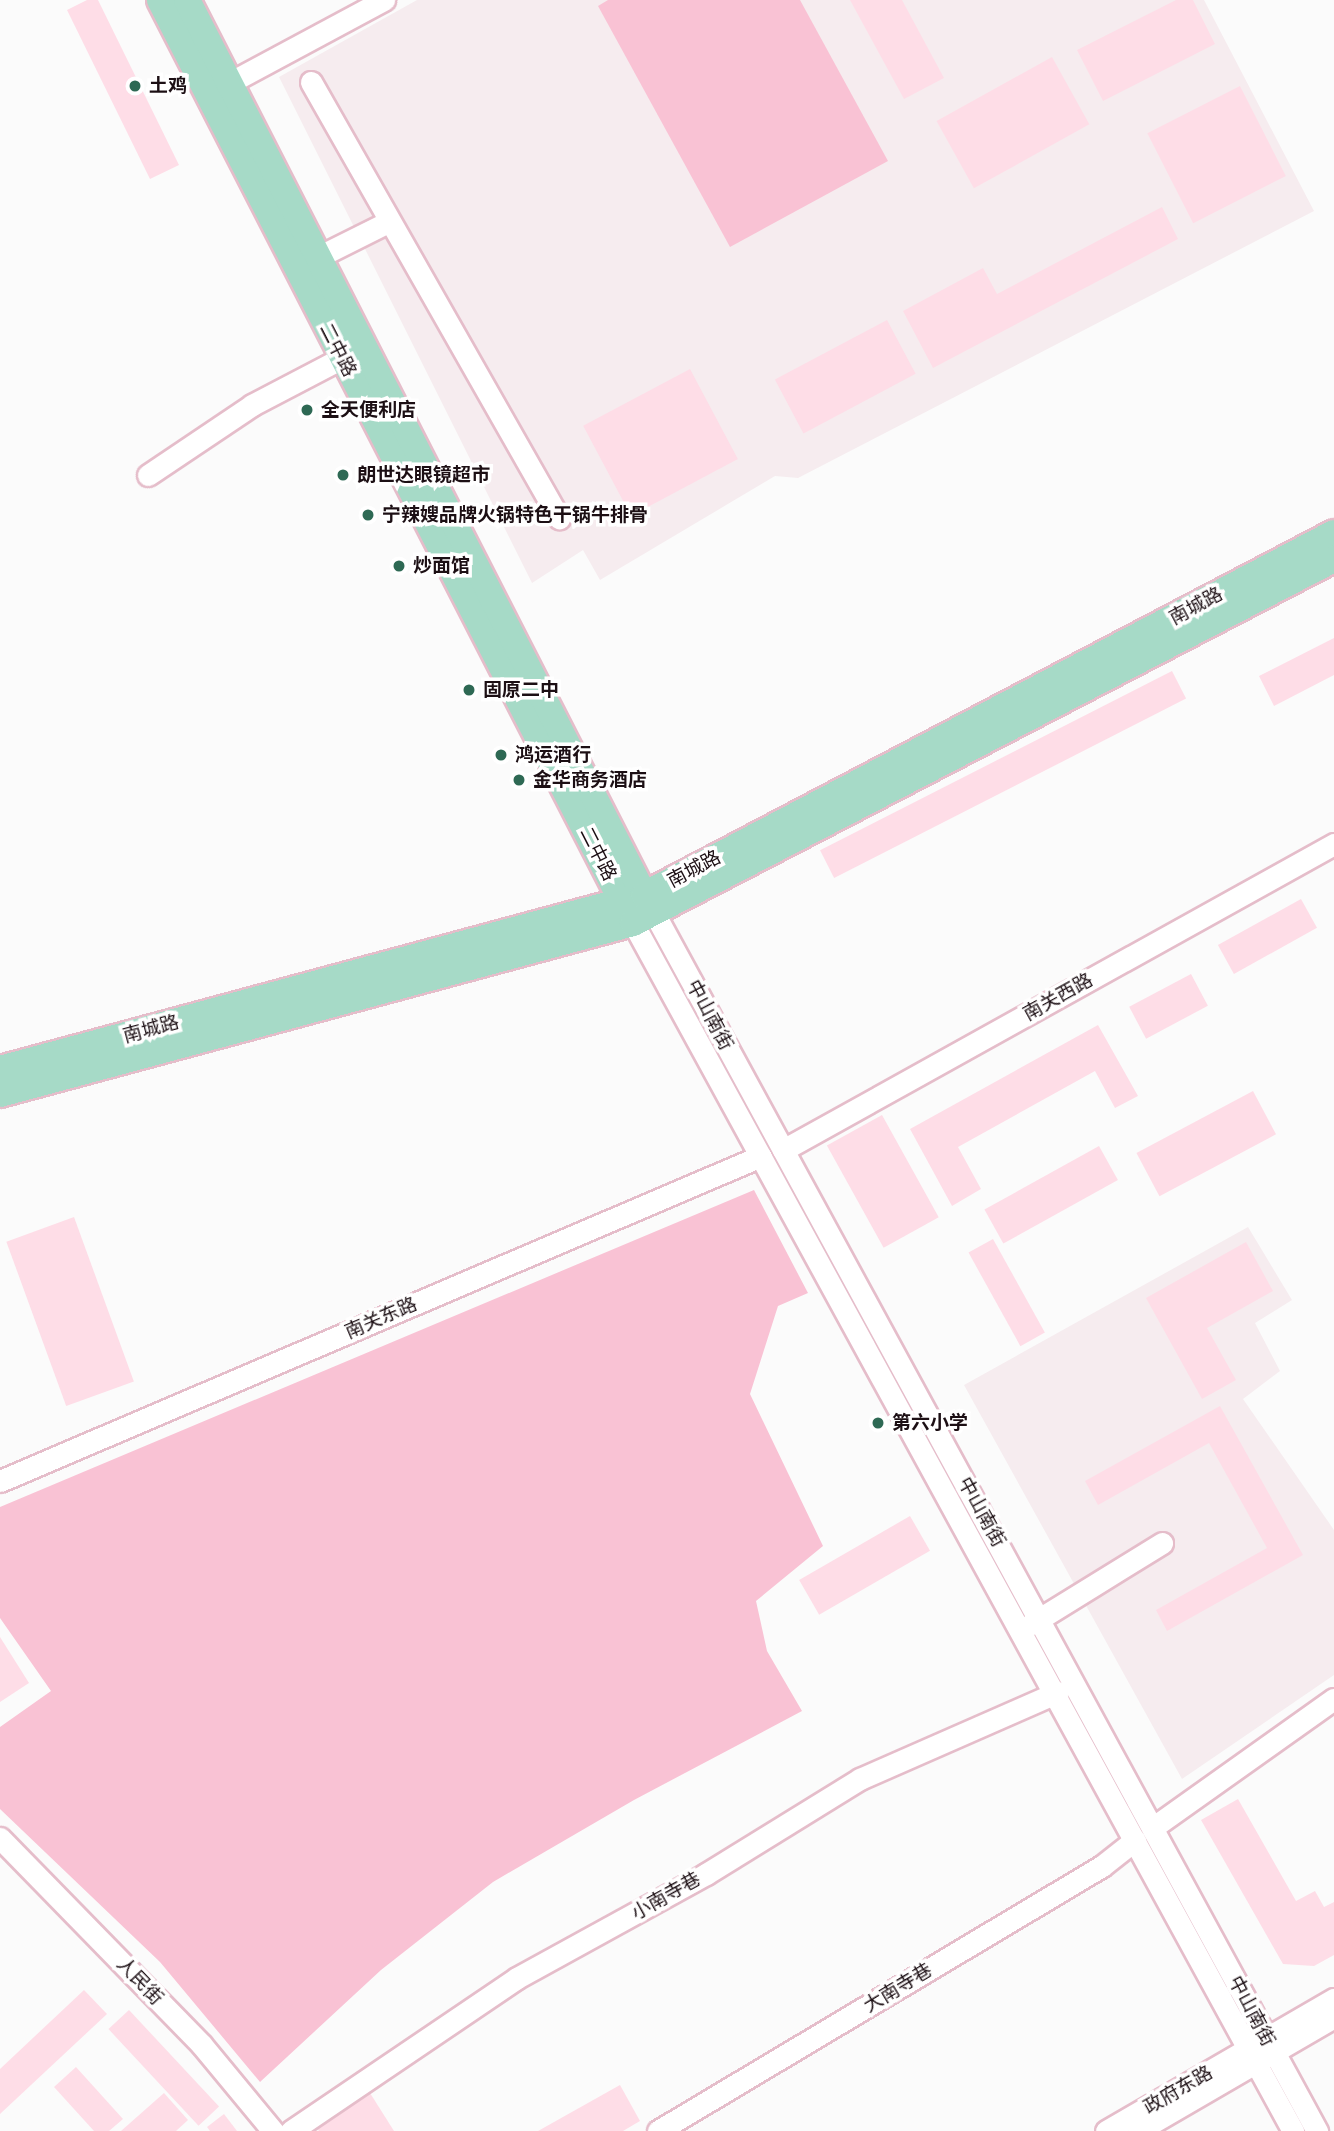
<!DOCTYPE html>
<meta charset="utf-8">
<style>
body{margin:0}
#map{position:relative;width:1334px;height:2131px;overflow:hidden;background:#fbfbfb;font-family:Raleway,"Noto Sans SC",sans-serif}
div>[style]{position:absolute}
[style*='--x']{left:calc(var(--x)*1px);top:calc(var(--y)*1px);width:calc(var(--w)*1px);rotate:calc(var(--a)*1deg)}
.built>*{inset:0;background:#f6ecef}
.green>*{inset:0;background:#f9c2d4}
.building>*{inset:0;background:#fedde7;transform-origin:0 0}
.roads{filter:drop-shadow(2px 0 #e5bdca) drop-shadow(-2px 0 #e5bdca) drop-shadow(0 2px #e5bdca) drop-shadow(0 -2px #e5bdca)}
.minor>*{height:21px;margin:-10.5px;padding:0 10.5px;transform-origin:10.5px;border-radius:10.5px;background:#fff}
.major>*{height:26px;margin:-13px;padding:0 13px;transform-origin:13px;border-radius:13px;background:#a6dac7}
.dots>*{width:19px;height:19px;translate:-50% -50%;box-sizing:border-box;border:4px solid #fff;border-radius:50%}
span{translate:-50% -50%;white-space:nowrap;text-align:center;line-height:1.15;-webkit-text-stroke:7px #fff;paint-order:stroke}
.poi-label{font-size:19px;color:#1c0f14;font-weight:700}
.left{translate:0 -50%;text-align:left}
.street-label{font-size:19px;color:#1c0f14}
</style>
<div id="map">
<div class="built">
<i style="clip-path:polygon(417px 0,1204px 0,1314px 211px,798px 478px,775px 476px,600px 580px,583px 550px,532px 583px,279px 77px)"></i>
<i style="clip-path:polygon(1248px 1227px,1292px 1300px,1255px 1323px,1280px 1371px,1243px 1399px,1334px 1530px,1334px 1675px,1182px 1779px,964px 1385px)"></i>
</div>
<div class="green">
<i style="clip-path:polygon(608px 0,800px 0,888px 161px,730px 247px,598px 6px)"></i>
<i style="clip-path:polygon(754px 1190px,808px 1293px,778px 1306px,750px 1394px,823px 1546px,756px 1601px,767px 1651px,802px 1711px,634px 1800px,493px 1882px,381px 1970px,260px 2082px,160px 1962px,0 1809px,0 1727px,51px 1691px,0 1618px,0 1507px)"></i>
</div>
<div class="building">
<i style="clip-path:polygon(87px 0,98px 0,179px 165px,150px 179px,67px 10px)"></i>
<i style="clip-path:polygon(850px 0,902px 0,944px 78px,904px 99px)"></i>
<i style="clip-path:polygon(1176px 0,1193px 0,1215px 44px,1103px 101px,1077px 50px)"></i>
<i style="left:1052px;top:57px;width:77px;height:132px;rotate:61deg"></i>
<i style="left:1240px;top:86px;width:101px;height:104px;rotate:63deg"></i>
<i style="clip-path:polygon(1162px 207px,1178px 239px,933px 368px,903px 311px,983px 268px,997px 294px)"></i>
<i style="left:887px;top:320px;width:61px;height:127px;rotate:62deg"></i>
<i style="left:690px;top:369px;width:102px;height:121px;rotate:62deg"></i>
<i style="clip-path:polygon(1334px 638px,1334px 675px,1274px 706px,1259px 676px)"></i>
<i style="left:1172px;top:671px;width:31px;height:395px;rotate:63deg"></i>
<i style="left:1301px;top:899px;width:33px;height:95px;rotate:61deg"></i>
<i style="left:1191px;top:974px;width:36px;height:70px;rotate:62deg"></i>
<i style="clip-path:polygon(1098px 1025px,1138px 1096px,1115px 1108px,1095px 1071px,958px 1147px,981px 1189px,952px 1206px,910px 1129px)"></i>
<i style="left:1253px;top:1091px;width:49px;height:132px;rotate:62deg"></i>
<i style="left:882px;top:1115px;width:117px;height:63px;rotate:61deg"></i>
<i style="left:1099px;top:1146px;width:39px;height:131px;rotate:61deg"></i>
<i style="left:74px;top:1217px;width:175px;height:72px;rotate:70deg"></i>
<i style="left:993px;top:1239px;width:107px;height:28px;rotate:61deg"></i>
<i style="clip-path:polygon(1246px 1242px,1273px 1291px,1207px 1328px,1236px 1380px,1202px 1399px,1146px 1298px)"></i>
<i style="clip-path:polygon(1220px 1406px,1303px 1555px,1167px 1631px,1156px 1610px,1267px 1548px,1209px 1443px,1098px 1505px,1085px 1481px)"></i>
<i style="left:910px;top:1516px;width:40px;height:128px;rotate:60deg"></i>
<i style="clip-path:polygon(0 1637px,29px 1683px,0 1702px)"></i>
<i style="clip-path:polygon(1238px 1799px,1296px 1901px,1315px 1891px,1324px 1907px,1334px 1902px,1334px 1955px,1314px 1966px,1283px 1964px,1201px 1820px)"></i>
<i style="clip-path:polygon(84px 1990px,107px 2014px,0 2114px,0 2069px)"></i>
<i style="left:129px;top:2010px;width:132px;height:28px;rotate:47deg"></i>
<i style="clip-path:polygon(76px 2067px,123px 2119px,109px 2131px,94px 2131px,54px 2087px)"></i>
<i style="clip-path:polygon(620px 2085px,640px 2121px,623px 2131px,538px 2131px)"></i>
<i style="clip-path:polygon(164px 2093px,188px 2120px,176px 2131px,121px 2131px)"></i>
<i style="clip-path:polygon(370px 2093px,394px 2131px,319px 2131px,316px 2127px)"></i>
<i style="clip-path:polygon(224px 2114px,237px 2131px,210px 2131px,207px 2127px)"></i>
</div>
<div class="roads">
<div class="minor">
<i style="--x:311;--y:82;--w:502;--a:60.37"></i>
<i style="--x:229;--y:83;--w:176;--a:-28.2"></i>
<i style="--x:304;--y:264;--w:92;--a:-26.6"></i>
<i style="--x:148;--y:475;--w:125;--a:-33.9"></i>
<i style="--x:252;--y:405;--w:102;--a:-27.6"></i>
<i style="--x:647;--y:900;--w:1402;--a:61.44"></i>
<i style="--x:633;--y:923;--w:1377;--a:61.35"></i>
<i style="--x:783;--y:1150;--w:630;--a:-29.05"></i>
<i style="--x:0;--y:1481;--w:827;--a:-23.13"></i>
<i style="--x:1031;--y:1624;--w:154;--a:-31.7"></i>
<i style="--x:1155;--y:1826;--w:219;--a:-35.4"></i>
<i style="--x:0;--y:1838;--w:288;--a:45.7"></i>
<i style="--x:201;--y:2044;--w:113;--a:50.4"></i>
<i style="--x:291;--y:2131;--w:273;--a:-34.1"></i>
<i style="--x:517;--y:1978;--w:216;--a:-28.8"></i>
<i style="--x:706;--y:1874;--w:181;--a:-31.7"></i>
<i style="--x:860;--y:1779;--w:216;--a:-23.7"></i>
<i style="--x:658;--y:2131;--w:517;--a:-30.83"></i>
<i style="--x:1102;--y:1866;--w:42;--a:-38.2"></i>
<i style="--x:1106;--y:2131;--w:263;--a:-30.1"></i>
<i style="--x:1138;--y:2131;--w:227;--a:-30.2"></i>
</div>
<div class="major">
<i style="--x:160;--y:0;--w:1030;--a:62.86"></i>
<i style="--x:187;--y:0;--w:1005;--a:62.95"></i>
<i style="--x:0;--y:1069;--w:667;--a:-15.12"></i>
<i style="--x:644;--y:895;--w:779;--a:-27.68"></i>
<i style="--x:0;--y:1094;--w:656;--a:-15.12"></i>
<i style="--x:633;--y:923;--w:790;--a:-27.44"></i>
</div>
</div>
<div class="dots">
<i style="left:135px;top:86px;background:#2e6954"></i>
<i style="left:307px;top:410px;background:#2e6954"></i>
<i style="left:343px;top:475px;background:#2e6954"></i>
<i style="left:368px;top:515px;background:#2e6954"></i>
<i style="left:399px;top:566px;background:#2e6954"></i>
<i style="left:469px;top:690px;background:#2e6954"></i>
<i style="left:501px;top:755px;background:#2e6954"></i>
<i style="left:519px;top:780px;background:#2e6954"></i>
<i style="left:878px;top:1423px;background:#2e6954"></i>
</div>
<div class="poi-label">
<span class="left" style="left:149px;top:86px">土鸡</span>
<span class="left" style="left:321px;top:410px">全天便利店</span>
<span class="left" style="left:357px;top:475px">朗世达眼镜超市</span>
<span class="left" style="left:382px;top:515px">宁辣嫂品牌火锅特色干锅牛排骨</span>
<span class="left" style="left:413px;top:566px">炒面馆</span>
<span class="left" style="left:483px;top:690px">固原二中</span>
<span class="left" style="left:515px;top:755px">鸿运酒行</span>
<span class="left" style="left:533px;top:780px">金华商务酒店</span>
<span class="left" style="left:892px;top:1423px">第六小学</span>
</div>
<div class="street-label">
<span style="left:338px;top:350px;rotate:63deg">二中路</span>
<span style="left:1196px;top:606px;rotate:-28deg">南城路</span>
<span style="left:598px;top:854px;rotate:63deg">二中路</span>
<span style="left:694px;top:869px;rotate:-28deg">南城路</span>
<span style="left:1058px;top:997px;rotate:-29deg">南关西路</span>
<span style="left:710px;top:1015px;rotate:62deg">中山南街</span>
<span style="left:151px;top:1029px;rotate:-15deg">南城路</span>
<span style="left:381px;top:1318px;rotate:-23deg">南关东路</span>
<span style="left:982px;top:1512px;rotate:61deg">中山南街</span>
<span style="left:666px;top:1896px;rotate:-29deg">小南寺巷</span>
<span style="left:140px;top:1981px;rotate:46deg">人民街</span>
<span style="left:898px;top:1988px;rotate:-31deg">大南寺巷</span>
<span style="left:1252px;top:2011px;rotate:62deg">中山南街</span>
<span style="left:1178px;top:2090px;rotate:-30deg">政府东路</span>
</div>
</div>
